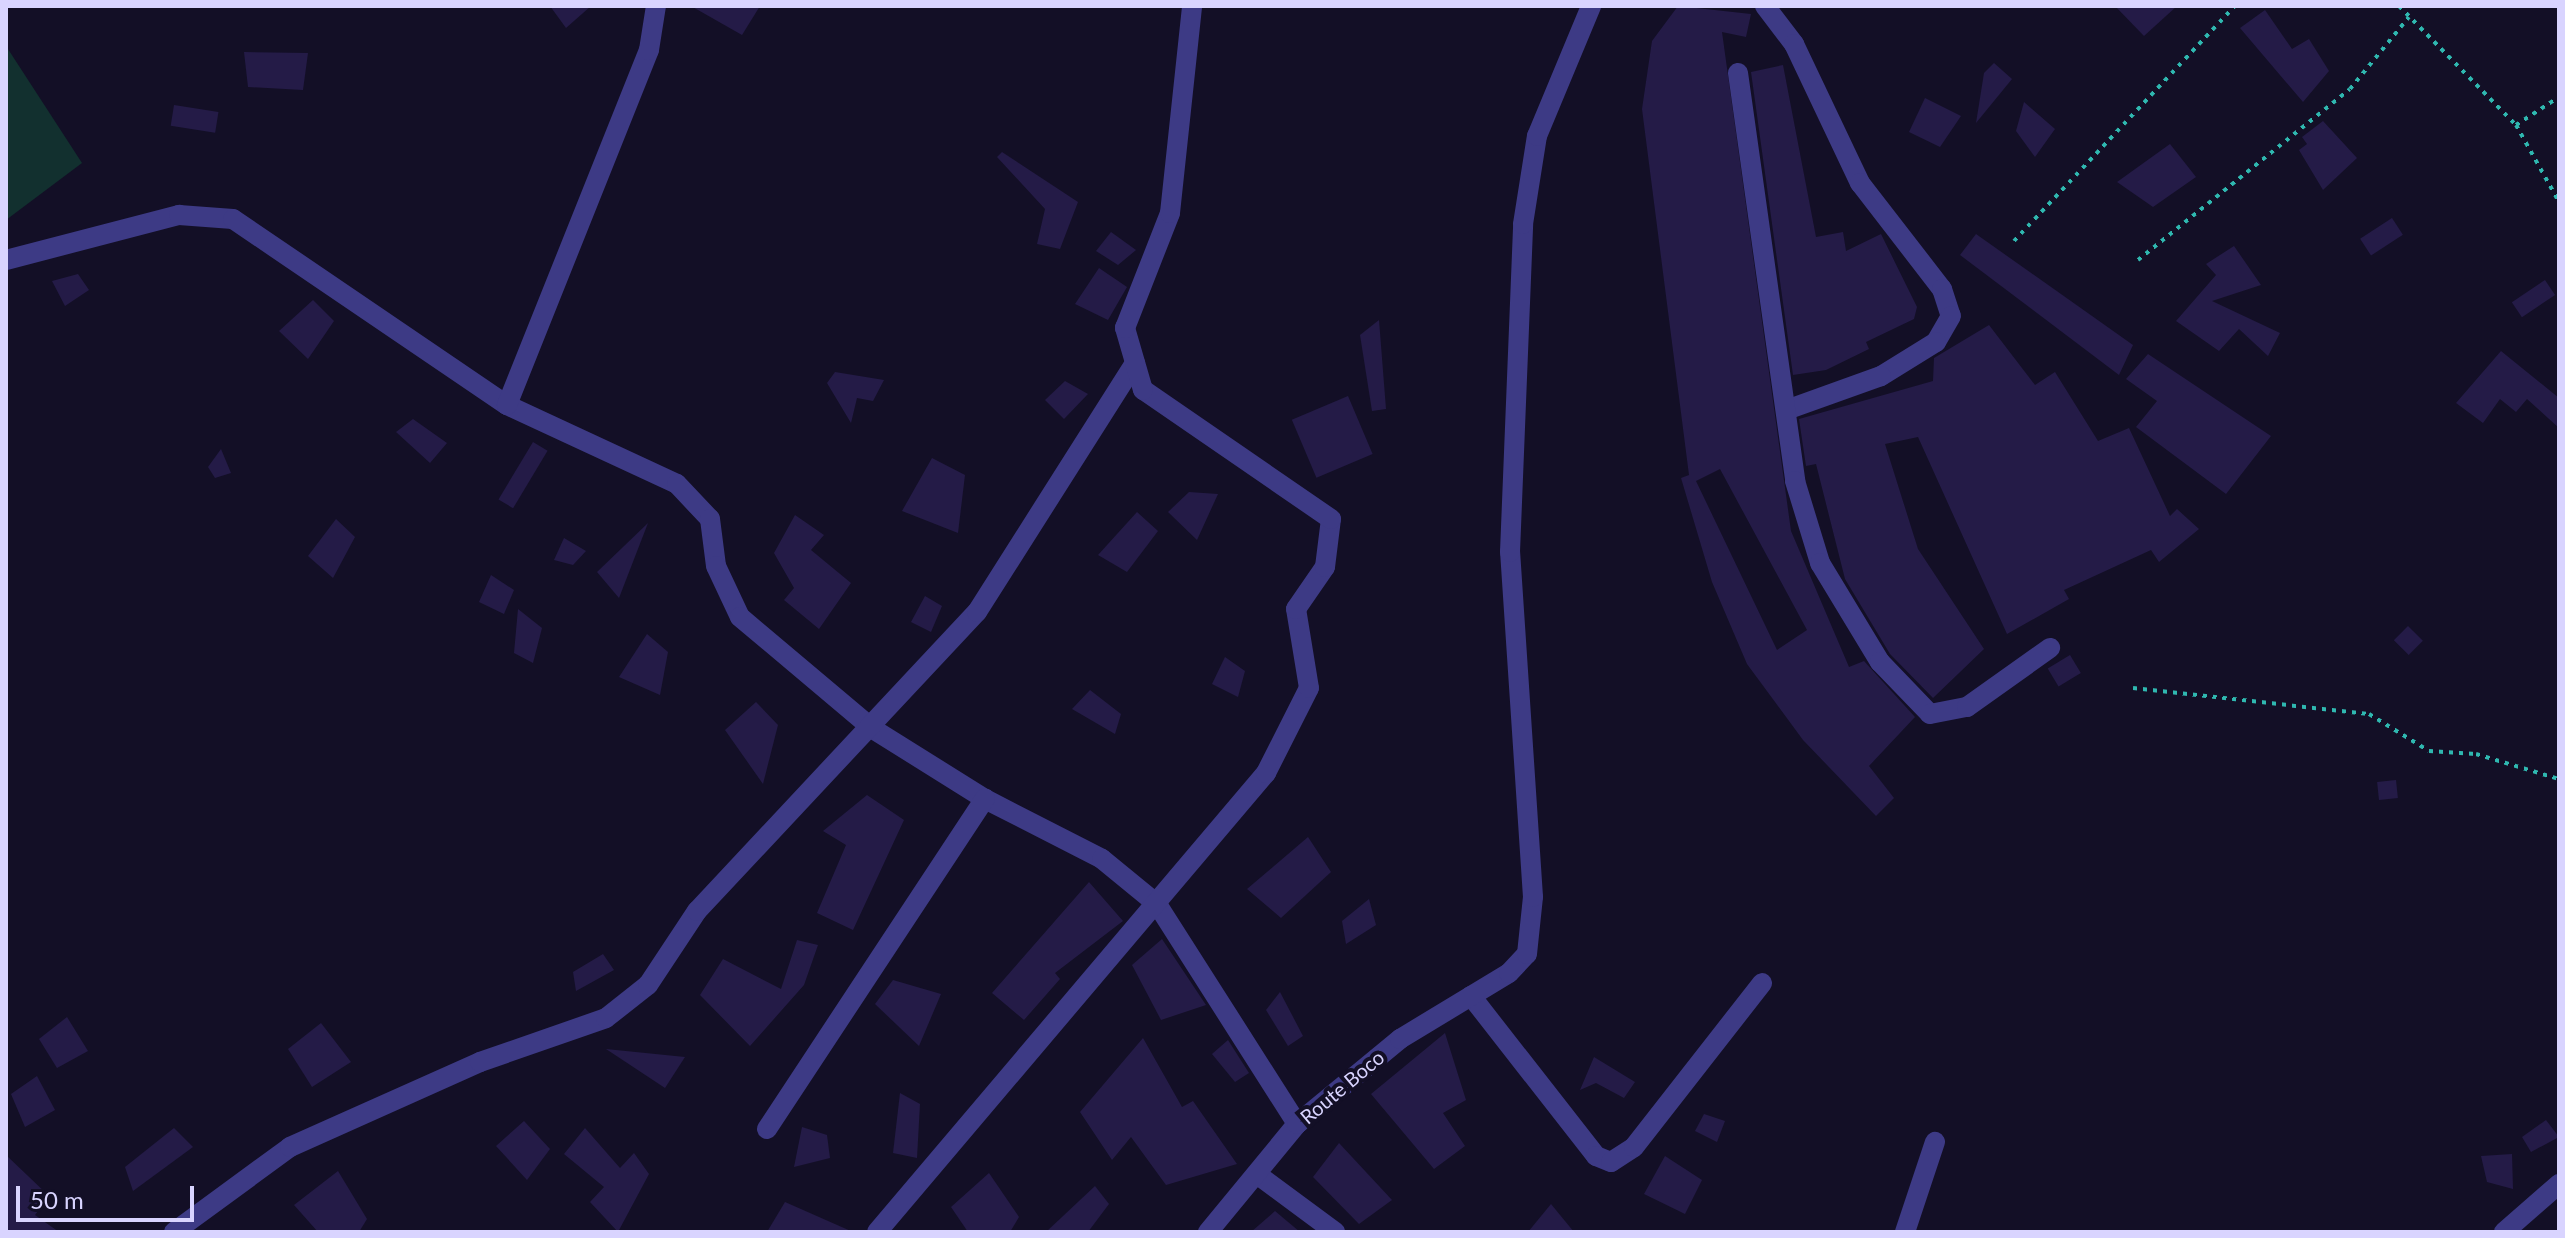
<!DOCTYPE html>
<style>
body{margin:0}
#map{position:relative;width:2565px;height:1238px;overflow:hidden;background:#130f26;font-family:Lato,sans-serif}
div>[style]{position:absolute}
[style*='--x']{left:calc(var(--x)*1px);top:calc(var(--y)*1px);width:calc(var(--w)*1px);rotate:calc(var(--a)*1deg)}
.green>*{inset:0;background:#12302f}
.building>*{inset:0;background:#241b47;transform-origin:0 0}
.path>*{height:4px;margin-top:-2px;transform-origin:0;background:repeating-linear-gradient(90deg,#2fb8b0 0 4px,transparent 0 10px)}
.street>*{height:20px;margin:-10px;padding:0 10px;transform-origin:10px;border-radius:10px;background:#3d3a85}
span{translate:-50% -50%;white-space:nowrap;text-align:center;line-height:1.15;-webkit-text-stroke:8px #130f26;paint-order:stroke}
.street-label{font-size:20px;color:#d9d4ff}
.frame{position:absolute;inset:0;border:8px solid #d9d4ff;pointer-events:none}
.scale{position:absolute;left:16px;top:1186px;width:178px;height:36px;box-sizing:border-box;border:4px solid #d9d4ff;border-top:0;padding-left:10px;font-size:24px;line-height:28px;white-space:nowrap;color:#d9d4ff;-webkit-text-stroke:6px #130f26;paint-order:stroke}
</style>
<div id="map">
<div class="green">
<i style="clip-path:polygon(6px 46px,82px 163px,6px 220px)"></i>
</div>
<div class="building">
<i style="clip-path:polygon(550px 6px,591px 6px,566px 28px)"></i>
<i style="clip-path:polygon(691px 6px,760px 6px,742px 35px)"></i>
<i style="clip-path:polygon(evenodd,1678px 6px,1751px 14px,1746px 37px,1722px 32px,1791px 531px,1849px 667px,1864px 661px,1915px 717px,1869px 766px,1894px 798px,1876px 816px,1803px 740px,1747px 664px,1712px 582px,1681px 478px,1689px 475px,1642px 109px,1652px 41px,1678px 6px,1720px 469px,1807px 630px,1777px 650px,1696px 481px,1720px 469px)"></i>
<i style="clip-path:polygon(2115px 6px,2177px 6px,2144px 36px)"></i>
<i style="clip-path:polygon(2265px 10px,2292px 49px,2309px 39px,2329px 71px,2303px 102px,2240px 28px)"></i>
<i style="clip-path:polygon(244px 52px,308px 53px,303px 90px,248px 87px)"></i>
<i style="clip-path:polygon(1994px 63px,2012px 79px,1976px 123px,1984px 73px)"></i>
<i style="clip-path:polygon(1783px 65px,1816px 237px,1843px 232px,1846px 251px,1881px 234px,1917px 307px,1914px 319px,1866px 342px,1869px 349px,1826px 370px,1793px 375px,1751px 72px)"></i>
<i style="clip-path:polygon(1925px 98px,1961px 116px,1940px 147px,1909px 132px)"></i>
<i style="clip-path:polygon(2024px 102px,2055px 129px,2035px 157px,2016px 131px)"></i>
<i style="left:174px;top:105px;width:45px;height:21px;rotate:9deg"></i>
<i style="clip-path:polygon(2323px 121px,2357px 158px,2323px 190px,2299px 150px,2307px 144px,2302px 137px)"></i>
<i style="clip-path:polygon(2170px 144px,2196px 177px,2153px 207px,2117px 182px)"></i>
<i style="clip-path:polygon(1002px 152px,1078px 202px,1060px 249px,1037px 244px,1045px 209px,997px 157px)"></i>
<i style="left:2392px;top:218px;width:20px;height:38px;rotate:57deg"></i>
<i style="clip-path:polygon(1111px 232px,1136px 250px,1118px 265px,1096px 251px)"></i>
<i style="clip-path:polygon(1976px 234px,2133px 345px,2119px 375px,1960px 255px)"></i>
<i style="clip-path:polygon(2234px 246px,2261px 285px,2212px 301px,2280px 333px,2268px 356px,2239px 329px,2219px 351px,2176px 321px,2216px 275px,2206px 264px)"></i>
<i style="clip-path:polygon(1099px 268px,1127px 287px,1108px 320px,1075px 304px)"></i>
<i style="clip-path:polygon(78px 274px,89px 290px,65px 306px,52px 281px)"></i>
<i style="left:2545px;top:280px;width:18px;height:40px;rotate:56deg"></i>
<i style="clip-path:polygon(313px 300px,334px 321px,308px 359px,279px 331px)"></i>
<i style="clip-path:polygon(1379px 320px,1386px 409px,1372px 411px,1360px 335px)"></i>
<i style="clip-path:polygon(1989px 325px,2035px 385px,2055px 372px,2098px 441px,2129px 428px,2170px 516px,2177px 509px,2199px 529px,2159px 562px,2151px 550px,2064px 590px,2069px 599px,2007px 634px,1918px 437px,1885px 444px,1918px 549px,1984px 649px,1933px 698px,1890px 654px,1845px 579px,1816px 464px,1806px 466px,1799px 419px,1933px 381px,1934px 358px)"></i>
<i style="clip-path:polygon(2501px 351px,2559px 398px,2559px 428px,2527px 399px,2516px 412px,2500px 399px,2483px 423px,2456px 403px)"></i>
<i style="clip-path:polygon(2148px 354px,2271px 436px,2226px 494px,2136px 427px,2157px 401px,2126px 379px)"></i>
<i style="clip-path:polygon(835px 372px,884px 380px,873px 401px,857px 398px,851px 423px,827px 383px)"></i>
<i style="clip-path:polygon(1065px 381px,1088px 394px,1064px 419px,1045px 400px)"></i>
<i style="left:1348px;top:396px;width:63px;height:61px;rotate:67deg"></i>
<i style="clip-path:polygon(413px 419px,447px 443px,430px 463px,396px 432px)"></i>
<i style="left:533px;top:442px;width:17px;height:67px;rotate:31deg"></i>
<i style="clip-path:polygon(221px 449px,231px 473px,215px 478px,208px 467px)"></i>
<i style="clip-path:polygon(932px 458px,965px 475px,958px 533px,902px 511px)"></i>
<i style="clip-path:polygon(1189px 492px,1218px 494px,1197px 540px,1168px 512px)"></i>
<i style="clip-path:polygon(1137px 512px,1158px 531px,1127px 572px,1098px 555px)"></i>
<i style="clip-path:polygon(795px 515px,824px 535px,811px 550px,851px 583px,819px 629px,784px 600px,794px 588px,774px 553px)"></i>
<i style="clip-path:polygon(336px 519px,355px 537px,333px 578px,308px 556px)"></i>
<i style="clip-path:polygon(648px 523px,619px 598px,597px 572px)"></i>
<i style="clip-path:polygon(564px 538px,586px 551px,573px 565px,554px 560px)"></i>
<i style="clip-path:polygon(491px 575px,514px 590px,504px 614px,479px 602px)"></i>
<i style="clip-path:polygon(925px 596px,942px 606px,931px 632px,911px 622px)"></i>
<i style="clip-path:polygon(518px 609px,542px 628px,533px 663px,514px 653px)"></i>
<i style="left:2408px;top:626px;width:21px;height:20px;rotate:45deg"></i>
<i style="clip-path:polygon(647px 634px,668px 652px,660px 695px,619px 677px)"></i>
<i style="left:2070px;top:655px;width:21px;height:26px;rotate:59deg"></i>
<i style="clip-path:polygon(1225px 657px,1245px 671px,1238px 697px,1212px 684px)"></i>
<i style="clip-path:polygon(1090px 690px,1121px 714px,1115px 734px,1072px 709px)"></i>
<i style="clip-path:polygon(756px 702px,778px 725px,763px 784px,725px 730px)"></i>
<i style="left:2396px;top:780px;width:18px;height:19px;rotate:84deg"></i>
<i style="clip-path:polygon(867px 795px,904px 820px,853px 930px,817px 913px,846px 845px,823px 831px)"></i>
<i style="clip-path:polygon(1308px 837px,1331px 872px,1281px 918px,1247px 889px)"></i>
<i style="clip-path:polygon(1089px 882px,1123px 921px,1055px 973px,1060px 979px,1024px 1020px,992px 993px)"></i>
<i style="clip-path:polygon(1369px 899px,1376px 925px,1346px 944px,1342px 921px)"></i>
<i style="clip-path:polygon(1162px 939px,1206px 1005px,1161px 1020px,1132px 965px)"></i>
<i style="clip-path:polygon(797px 940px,818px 945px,804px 985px,750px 1046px,700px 995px,723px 959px,781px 989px)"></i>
<i style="clip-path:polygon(603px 954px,614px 970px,576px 991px,573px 972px)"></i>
<i style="clip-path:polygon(893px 980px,941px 994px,919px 1046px,875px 1004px)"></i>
<i style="clip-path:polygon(1280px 992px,1303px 1036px,1288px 1046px,1266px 1010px)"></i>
<i style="clip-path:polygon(67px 1017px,88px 1051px,57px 1068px,39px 1039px)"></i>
<i style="clip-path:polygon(321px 1023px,351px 1062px,312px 1087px,288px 1049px)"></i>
<i style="clip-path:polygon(1445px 1033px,1466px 1100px,1443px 1113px,1465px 1146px,1434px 1169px,1371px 1094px)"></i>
<i style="clip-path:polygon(1143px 1038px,1182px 1107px,1193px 1101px,1237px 1164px,1166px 1185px,1131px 1137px,1112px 1160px,1080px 1112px)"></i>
<i style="clip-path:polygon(1228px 1040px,1249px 1073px,1235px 1082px,1212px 1054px)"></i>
<i style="clip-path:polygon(606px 1049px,685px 1057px,665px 1088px)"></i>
<i style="clip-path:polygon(1594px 1057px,1635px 1082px,1624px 1098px,1596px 1083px,1580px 1090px)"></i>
<i style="clip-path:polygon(37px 1076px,55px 1110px,25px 1127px,11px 1094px)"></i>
<i style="clip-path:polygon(900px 1093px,920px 1104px,917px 1158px,893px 1153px)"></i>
<i style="clip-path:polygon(1704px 1114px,1725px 1121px,1717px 1142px,1695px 1131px)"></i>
<i style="clip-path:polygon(2546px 1120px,2559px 1137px,2531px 1152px,2522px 1137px)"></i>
<i style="clip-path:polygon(524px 1121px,550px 1149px,527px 1180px,496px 1146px)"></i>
<i style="clip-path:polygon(802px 1127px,827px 1135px,830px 1158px,794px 1167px)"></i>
<i style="clip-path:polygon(174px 1128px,193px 1147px,133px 1191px,125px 1167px)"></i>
<i style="clip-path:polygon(585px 1128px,620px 1168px,634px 1153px,649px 1174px,618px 1232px,590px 1202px,604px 1187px,564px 1154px)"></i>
<i style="clip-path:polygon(1339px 1143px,1392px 1200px,1359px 1224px,1313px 1177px)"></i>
<i style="clip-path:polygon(2512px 1154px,2513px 1189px,2487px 1182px,2481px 1156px)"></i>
<i style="clip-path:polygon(6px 1155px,49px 1196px,35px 1215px,59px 1232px,6px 1232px)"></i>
<i style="clip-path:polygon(1665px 1156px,1702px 1180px,1685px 1214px,1644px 1194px)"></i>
<i style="clip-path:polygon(338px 1171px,367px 1219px,359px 1232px,318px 1232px,294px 1205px)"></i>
<i style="clip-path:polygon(989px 1173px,1019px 1217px,1010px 1232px,968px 1232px,951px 1207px)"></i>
<i style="clip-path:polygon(1095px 1186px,1109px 1204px,1088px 1232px,1046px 1232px)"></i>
<i style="clip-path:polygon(785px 1202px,853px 1232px,767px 1232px)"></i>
<i style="clip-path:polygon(1551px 1204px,1574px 1232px,1528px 1232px)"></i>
<i style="clip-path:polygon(1275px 1211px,1300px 1232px,1251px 1232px)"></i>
</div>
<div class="path">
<i style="--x:2399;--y:6;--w:167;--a:45.5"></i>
<i style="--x:2516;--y:125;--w:88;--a:60.8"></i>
<i style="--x:2516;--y:125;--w:51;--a:-33.1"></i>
<i style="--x:2014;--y:241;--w:323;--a:-46.8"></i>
<i style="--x:2138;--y:260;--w:272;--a:-38.9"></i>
<i style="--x:2350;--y:89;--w:93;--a:-50.7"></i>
<i style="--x:2133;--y:688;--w:237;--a:6.3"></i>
<i style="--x:2369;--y:714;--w:70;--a:31.7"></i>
<i style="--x:2429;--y:751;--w:47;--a:3.7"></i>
<i style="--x:2476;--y:754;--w:87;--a:16.8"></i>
</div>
<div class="street">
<i style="--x:1765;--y:6;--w:48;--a:52.7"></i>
<i style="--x:1794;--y:44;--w:154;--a:64.6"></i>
<i style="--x:1860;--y:183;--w:134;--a:52.3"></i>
<i style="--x:1942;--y:289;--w:28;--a:72"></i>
<i style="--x:1951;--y:316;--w:30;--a:120"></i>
<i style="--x:1936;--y:342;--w:65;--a:148.3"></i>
<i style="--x:1881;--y:376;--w:101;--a:160.3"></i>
<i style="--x:1738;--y:73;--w:412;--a:82"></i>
<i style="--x:1795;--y:481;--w:86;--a:73"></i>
<i style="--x:1820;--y:563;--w:116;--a:58.8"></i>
<i style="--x:1880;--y:662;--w:72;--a:46.1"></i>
<i style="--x:1930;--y:714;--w:38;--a:-11"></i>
<i style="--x:1967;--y:707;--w:102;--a:-35.4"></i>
<i style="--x:6;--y:260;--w:179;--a:-14.6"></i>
<i style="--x:179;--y:215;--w:54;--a:4.2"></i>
<i style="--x:233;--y:219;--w:331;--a:34.2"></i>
<i style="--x:507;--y:405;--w:187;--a:24.9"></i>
<i style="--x:677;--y:484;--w:48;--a:46.7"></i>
<i style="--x:710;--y:519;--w:47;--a:82.7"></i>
<i style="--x:716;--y:566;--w:56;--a:64.8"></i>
<i style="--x:740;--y:617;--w:174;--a:40.1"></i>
<i style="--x:873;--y:729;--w:132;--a:32"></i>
<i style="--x:985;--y:799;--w:131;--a:27.1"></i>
<i style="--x:1102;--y:859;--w:71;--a:39.3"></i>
<i style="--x:1157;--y:904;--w:261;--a:57.5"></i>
<i style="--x:507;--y:405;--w:382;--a:-68.2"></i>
<i style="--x:649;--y:50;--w:45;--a:-81"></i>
<i style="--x:1471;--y:996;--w:203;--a:52"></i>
<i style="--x:1596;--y:1156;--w:16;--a:22"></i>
<i style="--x:1611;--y:1162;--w:27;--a:-33"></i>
<i style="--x:1634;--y:1147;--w:208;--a:-52"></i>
<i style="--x:767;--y:1129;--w:396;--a:-56.6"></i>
<i style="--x:1258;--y:1175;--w:96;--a:36.5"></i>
<i style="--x:174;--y:1232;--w:144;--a:-36.2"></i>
<i style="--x:290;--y:1147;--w:208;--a:-24.1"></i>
<i style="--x:480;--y:1062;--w:133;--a:-19.2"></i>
<i style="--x:606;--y:1018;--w:53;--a:-38.2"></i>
<i style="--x:648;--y:985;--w:89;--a:-56.5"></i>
<i style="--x:697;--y:911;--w:410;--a:-46.9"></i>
<i style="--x:977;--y:612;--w:295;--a:-57.6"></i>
<i style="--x:877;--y:1232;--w:602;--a:-49.72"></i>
<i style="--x:1266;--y:773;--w:95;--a:-63.2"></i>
<i style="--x:1309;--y:688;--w:80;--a:-99.3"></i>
<i style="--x:1296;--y:609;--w:51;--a:-55.4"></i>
<i style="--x:1325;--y:567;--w:48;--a:-82.9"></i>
<i style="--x:1331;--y:519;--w:228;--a:-145.5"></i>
<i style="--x:1143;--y:390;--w:65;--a:-106.2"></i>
<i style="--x:1125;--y:328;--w:123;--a:-68.6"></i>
<i style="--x:1170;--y:213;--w:208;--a:-83.9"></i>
<i style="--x:1208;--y:1232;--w:140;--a:-50.5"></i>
<i style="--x:1297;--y:1124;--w:134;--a:-39.5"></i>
<i style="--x:1400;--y:1039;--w:127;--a:-31.2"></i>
<i style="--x:1509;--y:973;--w:26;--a:-47"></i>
<i style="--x:1527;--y:954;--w:57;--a:-84"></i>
<i style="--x:1533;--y:897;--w:346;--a:-93.8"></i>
<i style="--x:1510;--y:552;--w:328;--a:-87.7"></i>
<i style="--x:1523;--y:224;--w:89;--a:-81"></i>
<i style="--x:1537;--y:136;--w:141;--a:-67.4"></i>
<i style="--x:1905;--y:1232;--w:95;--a:-71.6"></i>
<i style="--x:2504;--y:1232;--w:73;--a:-41.1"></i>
</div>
<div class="street-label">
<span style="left:1342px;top:1087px;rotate:-40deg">Route Boco</span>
</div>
<div class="frame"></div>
<div class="scale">50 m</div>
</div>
